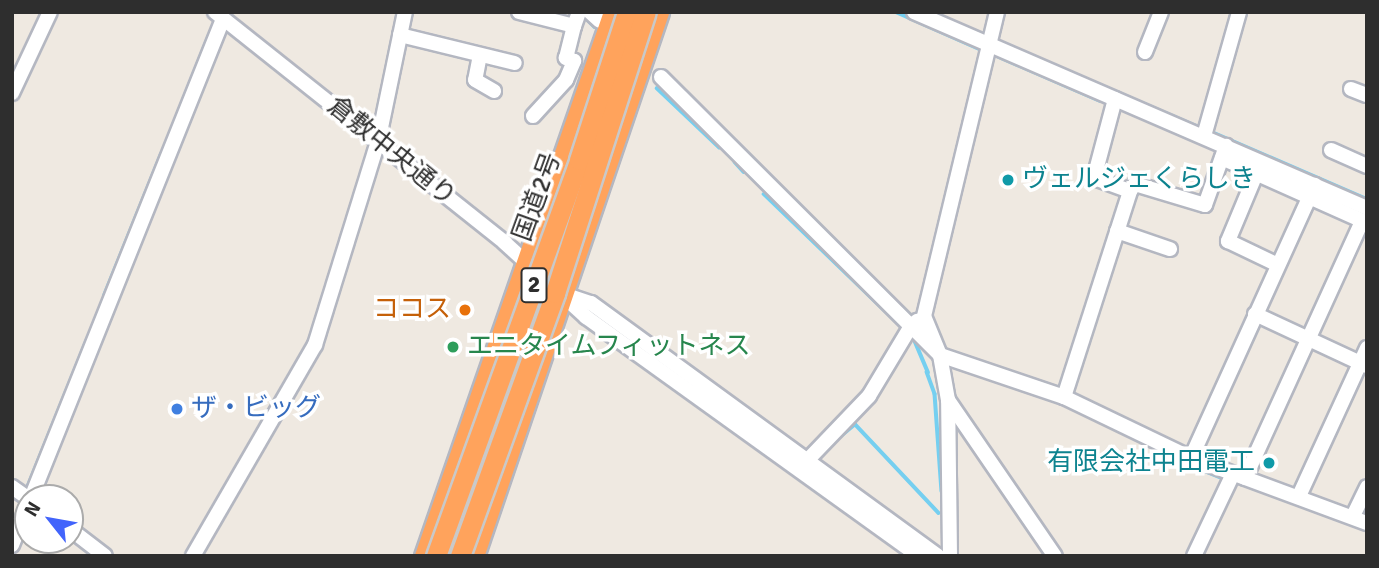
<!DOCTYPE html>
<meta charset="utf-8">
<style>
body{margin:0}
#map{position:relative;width:1379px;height:568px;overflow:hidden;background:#efe9e1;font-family:Signika,"Noto Sans JP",sans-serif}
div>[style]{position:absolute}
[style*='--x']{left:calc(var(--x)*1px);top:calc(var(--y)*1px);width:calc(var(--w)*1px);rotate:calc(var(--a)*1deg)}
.stream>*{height:3.5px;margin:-1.75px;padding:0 1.75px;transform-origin:1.75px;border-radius:1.75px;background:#75cff0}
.roads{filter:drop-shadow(2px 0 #b4b7c1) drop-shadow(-2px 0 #b4b7c1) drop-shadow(0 2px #b4b7c1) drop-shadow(0 -2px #b4b7c1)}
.minor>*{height:14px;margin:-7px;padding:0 7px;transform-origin:7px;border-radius:7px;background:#fff}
.highway>*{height:19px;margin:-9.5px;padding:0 9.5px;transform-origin:9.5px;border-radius:9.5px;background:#ffa35c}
.bridges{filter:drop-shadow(2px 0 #c9c9c9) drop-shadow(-2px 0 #c9c9c9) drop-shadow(0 2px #c9c9c9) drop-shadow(0 -2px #c9c9c9)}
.highway-bridge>*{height:19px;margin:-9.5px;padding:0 9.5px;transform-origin:9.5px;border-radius:9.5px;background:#ffa35c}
.dots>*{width:19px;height:19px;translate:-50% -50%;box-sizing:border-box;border:4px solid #fff;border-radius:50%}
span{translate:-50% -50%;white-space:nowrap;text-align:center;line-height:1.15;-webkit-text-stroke:7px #fff;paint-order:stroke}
.shield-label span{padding:2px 5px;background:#fff;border:2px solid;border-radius:5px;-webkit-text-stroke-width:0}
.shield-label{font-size:24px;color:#2e2e2e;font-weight:700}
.street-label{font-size:26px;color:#2e2e2e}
.culture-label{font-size:26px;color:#0d838f}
.left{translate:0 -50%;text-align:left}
.right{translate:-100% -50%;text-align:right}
.food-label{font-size:26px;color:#c56008}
.leisure-label{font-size:26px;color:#27864d}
.shop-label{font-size:26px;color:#366cbe}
.frame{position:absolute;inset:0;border:14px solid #2e2e2e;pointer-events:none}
.north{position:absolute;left:14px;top:484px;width:70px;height:70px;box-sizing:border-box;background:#fff;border:2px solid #ababab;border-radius:50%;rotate:301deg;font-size:19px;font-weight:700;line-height:28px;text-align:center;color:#2e2e2e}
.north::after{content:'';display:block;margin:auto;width:24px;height:32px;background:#4264fb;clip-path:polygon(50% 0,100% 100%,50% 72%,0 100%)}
</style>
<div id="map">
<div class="stream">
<i style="--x:896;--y:12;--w:92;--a:23.8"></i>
<i style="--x:582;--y:14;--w:18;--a:45"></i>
<i style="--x:997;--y:56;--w:113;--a:23.4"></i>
<i style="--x:1068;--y:71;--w:145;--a:23.2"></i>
<i style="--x:657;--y:88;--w:86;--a:43.6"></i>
<i style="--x:172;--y:128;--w:100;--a:-68.3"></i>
<i style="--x:1212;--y:132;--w:169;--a:23.4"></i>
<i style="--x:735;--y:162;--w:13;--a:48"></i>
<i style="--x:764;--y:194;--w:187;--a:43.9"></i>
<i style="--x:104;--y:296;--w:153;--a:-68.1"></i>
<i style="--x:915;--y:341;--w:34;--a:67"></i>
<i style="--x:927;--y:372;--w:23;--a:70"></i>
<i style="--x:935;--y:394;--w:97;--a:85.9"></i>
<i style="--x:1132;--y:437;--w:52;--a:26.1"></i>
<i style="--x:835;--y:441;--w:26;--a:-40"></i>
<i style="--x:855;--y:424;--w:122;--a:46.7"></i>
<i style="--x:1195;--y:467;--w:35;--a:22"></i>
<i style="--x:26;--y:491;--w:164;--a:-68.1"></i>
<i style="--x:12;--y:525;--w:15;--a:-67"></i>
</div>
<div class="roads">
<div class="minor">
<i style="--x:215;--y:12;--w:371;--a:38.5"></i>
<i style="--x:505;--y:243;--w:110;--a:42.4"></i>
<i style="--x:586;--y:317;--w:409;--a:35.7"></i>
<i style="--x:519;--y:12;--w:57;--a:14.3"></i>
<i style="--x:574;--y:26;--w:15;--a:-70"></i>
<i style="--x:590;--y:12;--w:13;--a:42"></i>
<i style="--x:914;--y:12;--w:494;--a:23.4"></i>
<i style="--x:400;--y:35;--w:118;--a:13.7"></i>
<i style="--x:1145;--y:52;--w:43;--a:-68.2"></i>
<i style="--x:480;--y:55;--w:25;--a:101"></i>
<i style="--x:475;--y:80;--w:22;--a:30"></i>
<i style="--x:661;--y:77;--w:353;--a:44.9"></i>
<i style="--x:911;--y:326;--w:8;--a:-40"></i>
<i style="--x:1351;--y:89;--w:17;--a:21"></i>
<i style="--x:12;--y:93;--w:89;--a:-64.9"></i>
<i style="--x:1115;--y:99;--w:82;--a:104.9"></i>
<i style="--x:1094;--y:178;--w:38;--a:20"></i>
<i style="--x:1130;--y:191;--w:9;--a:-54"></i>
<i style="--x:1135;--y:184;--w:73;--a:16.7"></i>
<i style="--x:1205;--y:205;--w:63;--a:-70.4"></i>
<i style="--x:533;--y:116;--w:49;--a:-47.5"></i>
<i style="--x:566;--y:80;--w:21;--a:-67"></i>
<i style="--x:574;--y:61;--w:9;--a:-159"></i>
<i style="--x:566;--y:58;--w:33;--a:-76"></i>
<i style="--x:1204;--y:136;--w:129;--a:-74.2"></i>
<i style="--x:1331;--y:150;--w:39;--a:24"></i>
<i style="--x:1222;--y:158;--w:159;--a:24.1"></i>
<i style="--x:1256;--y:174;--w:73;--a:112.7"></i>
<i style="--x:1228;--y:241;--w:55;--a:25.6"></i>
<i style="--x:1117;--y:231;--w:56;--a:18.8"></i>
<i style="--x:566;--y:295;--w:26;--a:18"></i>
<i style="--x:591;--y:303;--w:429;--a:36.1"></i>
<i style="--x:1255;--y:314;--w:123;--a:24.9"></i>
<i style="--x:1064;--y:397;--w:216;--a:-72.2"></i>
<i style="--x:948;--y:400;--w:189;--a:55.6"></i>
<i style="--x:1191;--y:458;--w:300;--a:-65.6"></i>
<i style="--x:799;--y:469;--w:101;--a:-46.2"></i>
<i style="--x:869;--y:396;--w:82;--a:-59"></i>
<i style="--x:911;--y:326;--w:41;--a:45"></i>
<i style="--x:940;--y:355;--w:131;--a:18.7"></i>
<i style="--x:1064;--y:397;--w:141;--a:25.7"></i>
<i style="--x:1191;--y:458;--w:188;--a:20.3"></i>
<i style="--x:1245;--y:478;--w:282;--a:-65.5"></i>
<i style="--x:12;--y:487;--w:19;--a:35"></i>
<i style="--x:1299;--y:496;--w:163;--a:-65.3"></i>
<i style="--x:31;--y:498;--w:516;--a:-68.16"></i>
<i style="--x:1353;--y:516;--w:32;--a:-64"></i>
<i style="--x:70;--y:529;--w:44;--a:37.6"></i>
<i style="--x:12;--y:545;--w:43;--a:-68.2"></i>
<i style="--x:193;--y:556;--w:244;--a:-60"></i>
<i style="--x:315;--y:345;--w:213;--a:-72.8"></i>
<i style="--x:378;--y:142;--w:133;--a:-78.3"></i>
<i style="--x:950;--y:556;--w:156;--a:-90.7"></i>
<i style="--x:948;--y:400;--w:46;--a:-100.1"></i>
<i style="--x:940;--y:355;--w:42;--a:-112.3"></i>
<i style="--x:924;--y:316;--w:313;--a:-76.5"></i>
<i style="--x:1194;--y:556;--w:91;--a:-64.6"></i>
</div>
<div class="highway">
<i style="--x:424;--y:556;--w:576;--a:-70.84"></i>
<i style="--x:474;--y:556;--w:575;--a:-71.22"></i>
</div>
</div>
<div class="bridges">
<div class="highway-bridge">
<i style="--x:436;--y:556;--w:421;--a:-70.1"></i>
<i style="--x:579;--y:160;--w:156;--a:-72"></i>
<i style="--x:460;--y:556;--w:280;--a:-70.1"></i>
<i style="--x:555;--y:293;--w:295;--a:-72.1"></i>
</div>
</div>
<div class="dots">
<i style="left:1008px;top:180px;background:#0f9aa8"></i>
<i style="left:465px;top:310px;background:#e8710a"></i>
<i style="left:453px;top:347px;background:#2e9e5b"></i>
<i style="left:177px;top:409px;background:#3f7fe0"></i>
<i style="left:1269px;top:463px;background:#0f9aa8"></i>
</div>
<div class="shield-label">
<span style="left:534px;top:285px">2</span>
</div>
<div class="street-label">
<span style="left:391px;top:152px;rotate:39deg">倉敷中央通り</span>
<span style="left:538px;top:197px;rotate:-70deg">国道2号</span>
</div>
<div class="culture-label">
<span class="left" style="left:1022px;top:180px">ヴェルジェくらしき</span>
<span class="right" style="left:1255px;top:463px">有限会社中田電工</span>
</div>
<div class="food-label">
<span class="right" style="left:451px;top:310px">ココス</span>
</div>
<div class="leisure-label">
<span class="left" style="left:467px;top:347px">エニタイムフィットネス</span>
</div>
<div class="shop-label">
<span class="left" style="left:191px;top:409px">ザ・ビッグ</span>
</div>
<div class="frame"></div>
<div class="north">N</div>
</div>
